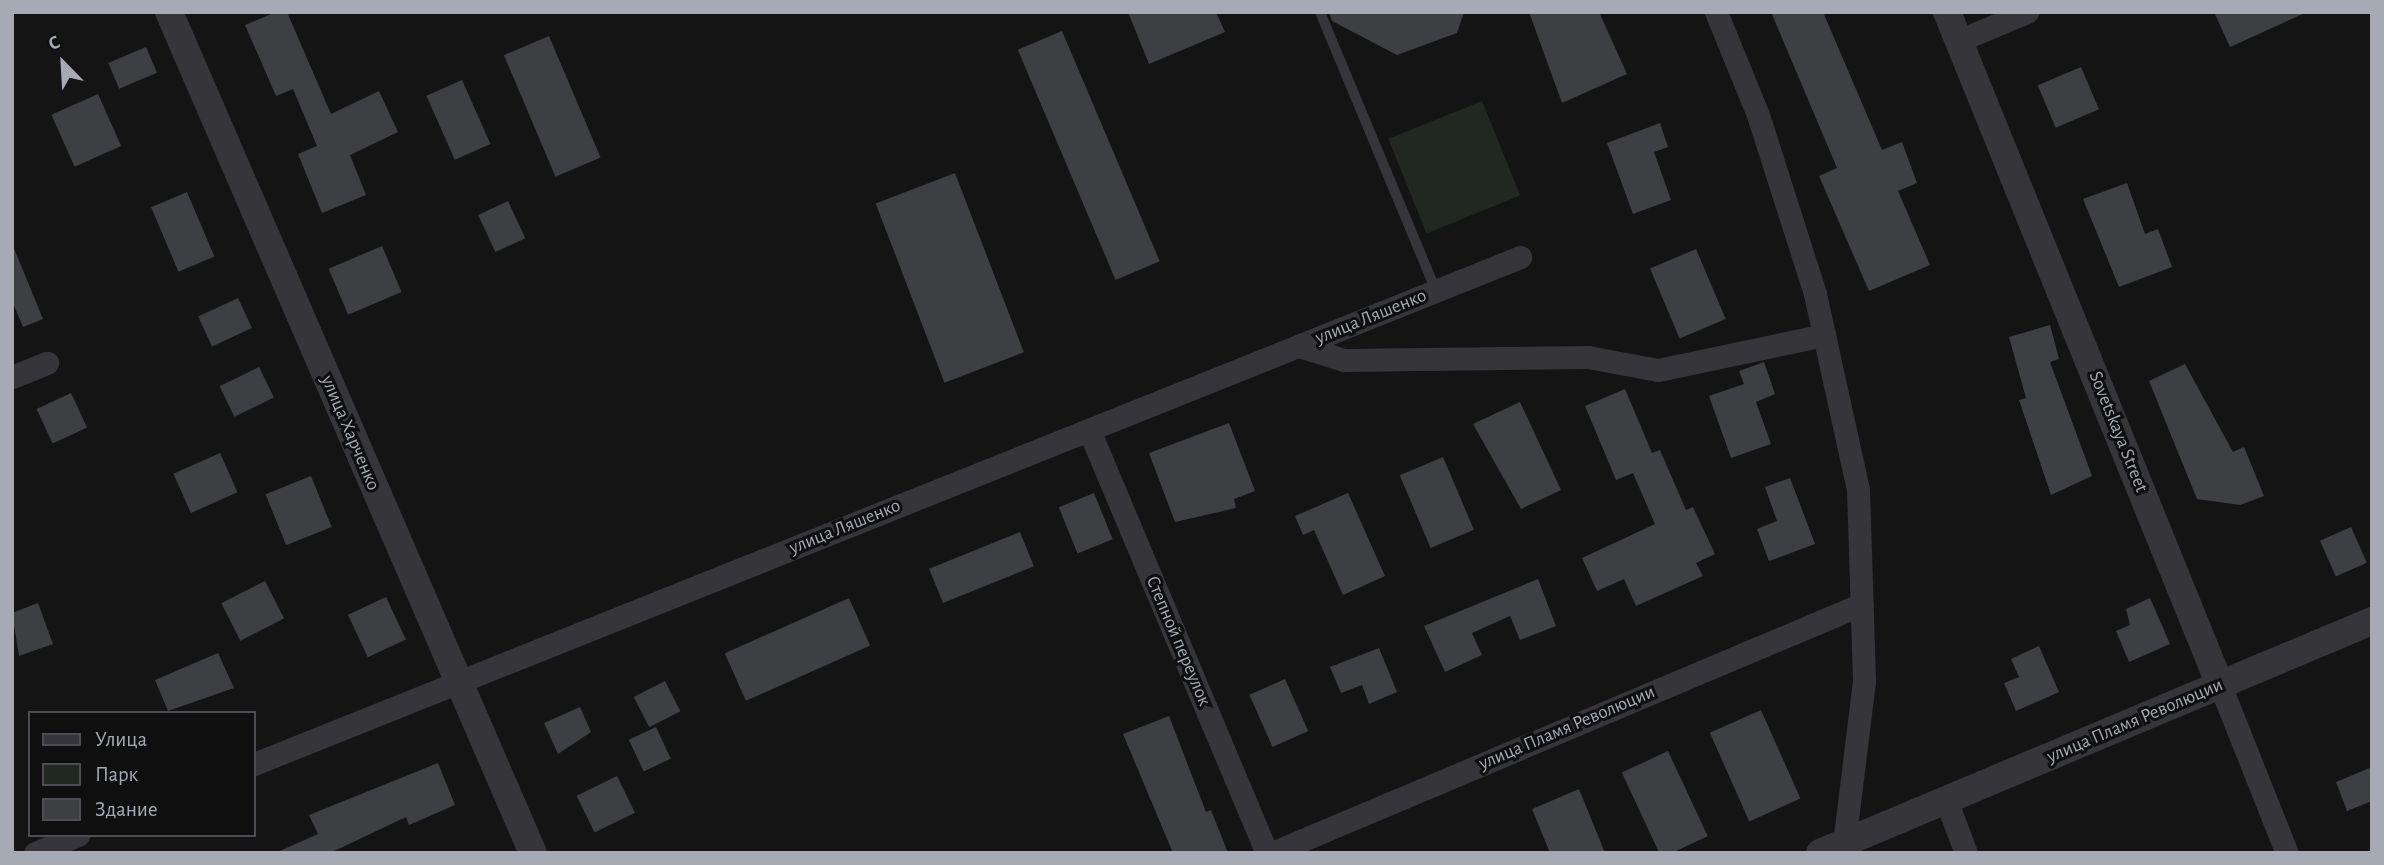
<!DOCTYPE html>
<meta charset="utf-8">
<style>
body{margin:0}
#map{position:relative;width:2384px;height:865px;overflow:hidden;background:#141415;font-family:"Alegreya Sans",sans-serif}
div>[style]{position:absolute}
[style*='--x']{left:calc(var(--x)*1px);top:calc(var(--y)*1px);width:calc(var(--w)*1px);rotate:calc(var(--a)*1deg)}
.green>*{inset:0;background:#202821;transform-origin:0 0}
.building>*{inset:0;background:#3e3f42;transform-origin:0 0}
.service>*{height:10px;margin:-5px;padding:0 5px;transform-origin:5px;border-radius:5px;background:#35353a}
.minor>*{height:23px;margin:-11.5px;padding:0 11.5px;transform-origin:11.5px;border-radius:11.5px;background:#35353a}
.tertiary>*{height:28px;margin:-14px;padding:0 14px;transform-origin:14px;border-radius:14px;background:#35353a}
span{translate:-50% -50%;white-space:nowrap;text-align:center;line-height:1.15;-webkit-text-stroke:6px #0f0f10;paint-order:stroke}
.street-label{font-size:19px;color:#a6aab4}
.frame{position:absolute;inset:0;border:14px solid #a6aab4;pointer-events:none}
.legend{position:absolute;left:28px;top:711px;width:228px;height:126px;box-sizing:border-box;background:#0f0f10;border:2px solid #4b4d52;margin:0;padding:9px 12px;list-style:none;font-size:21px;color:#a6aab4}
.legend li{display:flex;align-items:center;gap:14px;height:35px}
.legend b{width:35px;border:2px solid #4b4d52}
.north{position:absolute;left:28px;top:28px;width:70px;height:70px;-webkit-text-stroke:5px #0f0f10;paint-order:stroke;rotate:336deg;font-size:19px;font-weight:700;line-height:28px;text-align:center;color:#a6aab4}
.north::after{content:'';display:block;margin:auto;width:24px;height:32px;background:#a6aab4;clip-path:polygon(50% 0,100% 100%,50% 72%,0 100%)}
</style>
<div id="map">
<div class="green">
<i style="left:1482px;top:101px;width:102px;height:101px;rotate:68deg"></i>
</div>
<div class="building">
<i style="clip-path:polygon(276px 12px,287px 12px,331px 114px,379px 91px,398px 132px,350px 155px,366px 195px,322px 213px,298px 154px,317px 146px,293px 89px,276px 96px,245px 25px)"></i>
<i style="clip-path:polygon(1128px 12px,1216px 12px,1225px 32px,1149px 64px)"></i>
<i style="clip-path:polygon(1329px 12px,1464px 12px,1457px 33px,1397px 55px,1332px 21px)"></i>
<i style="clip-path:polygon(1529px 12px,1599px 12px,1627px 74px,1562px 103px)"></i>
<i style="clip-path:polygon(1771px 12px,1823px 12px,1882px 150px,1902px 142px,1917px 183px,1898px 191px,1930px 265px,1869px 291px,1819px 176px,1837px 168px)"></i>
<i style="clip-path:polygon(2214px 12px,2307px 12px,2230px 47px)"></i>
<i style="left:1062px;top:31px;width:250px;height:48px;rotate:67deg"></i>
<i style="left:549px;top:36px;width:132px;height:49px;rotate:67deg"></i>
<i style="left:146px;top:47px;width:28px;height:41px;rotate:67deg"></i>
<i style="left:2081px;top:67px;width:46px;height:47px;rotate:67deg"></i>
<i style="left:462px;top:80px;width:70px;height:39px;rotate:66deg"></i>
<i style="left:98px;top:94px;width:57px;height:51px;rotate:66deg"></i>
<i style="clip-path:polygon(1660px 123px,1668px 147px,1654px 152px,1671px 200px,1633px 214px,1607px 143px)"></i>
<i style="left:955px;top:173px;width:192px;height:85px;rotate:69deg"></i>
<i style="clip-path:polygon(2127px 183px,2145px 234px,2158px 229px,2172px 267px,2119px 287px,2083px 199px)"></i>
<i style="left:187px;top:192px;width:70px;height:39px;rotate:67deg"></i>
<i style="left:508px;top:201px;width:41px;height:33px;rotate:65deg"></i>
<i style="clip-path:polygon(13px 246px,43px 319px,23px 327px,12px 301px)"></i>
<i style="left:382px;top:246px;width:50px;height:58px;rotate:67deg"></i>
<i style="left:1696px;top:249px;width:76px;height:50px;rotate:67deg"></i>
<i style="left:238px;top:298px;width:33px;height:44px;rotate:65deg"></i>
<i style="clip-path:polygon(2050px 325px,2059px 359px,2050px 362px,2092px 476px,2051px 495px,2019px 400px,2026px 398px,2009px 337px)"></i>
<i style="clip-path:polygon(1764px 362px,1775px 394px,1756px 402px,1771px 444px,1731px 458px,1709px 396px,1744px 384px,1739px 371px)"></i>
<i style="clip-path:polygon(2185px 364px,2233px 452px,2244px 447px,2264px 496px,2240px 505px,2197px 499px,2149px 381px)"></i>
<i style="left:259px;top:367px;width:34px;height:44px;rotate:64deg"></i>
<i style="clip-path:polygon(1625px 389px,1652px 453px,1660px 450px,1686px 510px,1693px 507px,1715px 554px,1696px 563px,1703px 576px,1636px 606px,1624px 579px,1597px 591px,1582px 558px,1655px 524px,1633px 473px,1616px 480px,1585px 406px)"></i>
<i style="left:71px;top:393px;width:38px;height:38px;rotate:65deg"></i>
<i style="clip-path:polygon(1520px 402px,1561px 490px,1521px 509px,1473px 424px)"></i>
<i style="clip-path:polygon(1229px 423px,1255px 491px,1234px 499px,1236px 508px,1175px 522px,1149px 453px)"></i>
<i style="left:220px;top:453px;width:43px;height:51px;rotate:66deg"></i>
<i style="left:1443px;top:457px;width:79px;height:47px;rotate:67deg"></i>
<i style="left:311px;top:476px;width:55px;height:49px;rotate:68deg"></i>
<i style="clip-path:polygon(1790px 478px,1815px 544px,1769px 561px,1757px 529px,1777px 521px,1765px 487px)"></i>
<i style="left:1094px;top:493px;width:50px;height:38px;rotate:68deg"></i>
<i style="clip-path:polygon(1348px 493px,1385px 576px,1343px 595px,1314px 530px,1303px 535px,1295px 516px)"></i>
<i style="left:2351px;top:527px;width:39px;height:34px;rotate:66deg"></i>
<i style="left:1020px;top:532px;width:37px;height:98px;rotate:68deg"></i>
<i style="clip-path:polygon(1538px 579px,1556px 626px,1520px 640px,1510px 616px,1472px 633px,1482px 655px,1445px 672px,1424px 626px)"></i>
<i style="left:265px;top:581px;width:42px;height:49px;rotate:63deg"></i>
<i style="left:386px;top:597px;width:47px;height:42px;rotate:65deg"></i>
<i style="left:849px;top:598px;width:52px;height:136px;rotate:66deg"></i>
<i style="clip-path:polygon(2150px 598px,2170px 644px,2129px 662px,2116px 631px,2130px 625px,2126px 609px)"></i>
<i style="clip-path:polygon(38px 603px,53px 644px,19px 656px,12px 613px)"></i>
<i style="clip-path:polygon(2039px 646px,2059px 692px,2016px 711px,2004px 683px,2019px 677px,2011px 659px)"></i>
<i style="clip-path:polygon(1379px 648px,1397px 692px,1369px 704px,1362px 685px,1341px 693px,1330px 667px)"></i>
<i style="clip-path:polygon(218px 653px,234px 688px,168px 711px,155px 680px)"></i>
<i style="left:1285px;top:679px;width:57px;height:39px;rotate:66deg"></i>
<i style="left:665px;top:681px;width:34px;height:35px;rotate:63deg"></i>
<i style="clip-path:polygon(580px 707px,591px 732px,558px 754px,544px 723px)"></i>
<i style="left:1761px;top:710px;width:97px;height:56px;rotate:66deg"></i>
<i style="clip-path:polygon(1169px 716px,1206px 812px,1211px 810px,1228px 853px,1173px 853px,1123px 734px)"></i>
<i style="left:656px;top:727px;width:35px;height:30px;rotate:65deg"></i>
<i style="left:1668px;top:751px;width:94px;height:51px;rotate:65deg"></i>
<i style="clip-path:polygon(438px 763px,455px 805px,409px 825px,406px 817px,330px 853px,275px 853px,318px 834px,309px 815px)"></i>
<i style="clip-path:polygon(2372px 767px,2372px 801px,2347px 811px,2336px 782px)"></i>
<i style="left:617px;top:776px;width:41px;height:45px;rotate:64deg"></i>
<i style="clip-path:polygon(1579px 789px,1605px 853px,1550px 853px,1532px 809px)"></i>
</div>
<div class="service">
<i style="--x:1320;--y:12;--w:302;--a:67.4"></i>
</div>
<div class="minor">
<i style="--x:1716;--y:12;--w:111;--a:67.8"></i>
<i style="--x:1758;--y:115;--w:188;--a:72.3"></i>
<i style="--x:1815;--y:294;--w:200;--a:77.6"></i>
<i style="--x:1858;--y:489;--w:192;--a:88.2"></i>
<i style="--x:1864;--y:681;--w:163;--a:97"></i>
<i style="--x:1958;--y:41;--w:75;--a:-22.8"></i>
<i style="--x:1299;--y:346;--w:47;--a:17.3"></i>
<i style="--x:1344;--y:360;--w:244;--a:-0.7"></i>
<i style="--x:1588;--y:357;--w:71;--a:10.5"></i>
<i style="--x:1658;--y:370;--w:170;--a:-11.9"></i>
<i style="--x:12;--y:377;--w:38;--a:-22"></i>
<i style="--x:1089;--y:430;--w:459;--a:67.2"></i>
<i style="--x:2220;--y:685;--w:181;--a:68.3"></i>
<i style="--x:254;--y:764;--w:1364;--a:-21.82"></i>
<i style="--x:1946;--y:800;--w:57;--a:69.3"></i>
<i style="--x:35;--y:853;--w:47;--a:-22.7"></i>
<i style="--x:1272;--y:853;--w:640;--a:-22.88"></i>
</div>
<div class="tertiary">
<i style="--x:169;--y:12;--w:916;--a:66.6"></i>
<i style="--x:1947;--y:12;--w:726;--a:67.92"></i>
<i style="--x:1820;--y:853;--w:599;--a:-22.8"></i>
</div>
<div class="street-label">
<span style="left:1371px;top:317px;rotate:-22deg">улица Ляшенко</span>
<span style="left:2118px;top:432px;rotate:68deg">Sovetskaya Street</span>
<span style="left:350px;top:433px;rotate:67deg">улица Харченко</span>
<span style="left:845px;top:527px;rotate:-22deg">улица Ляшенко</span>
<span style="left:1178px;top:641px;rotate:67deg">Степной переулок</span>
<span style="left:2135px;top:721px;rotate:-23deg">улица Пламя Революции</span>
<span style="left:1567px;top:728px;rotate:-23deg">улица Пламя Революции</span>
</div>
<div class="frame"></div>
<ul class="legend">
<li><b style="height:9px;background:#35353a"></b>Улица</li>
<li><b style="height:19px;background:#202821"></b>Парк</li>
<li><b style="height:19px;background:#3e3f42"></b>Здание</li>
</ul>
<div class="north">С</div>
</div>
